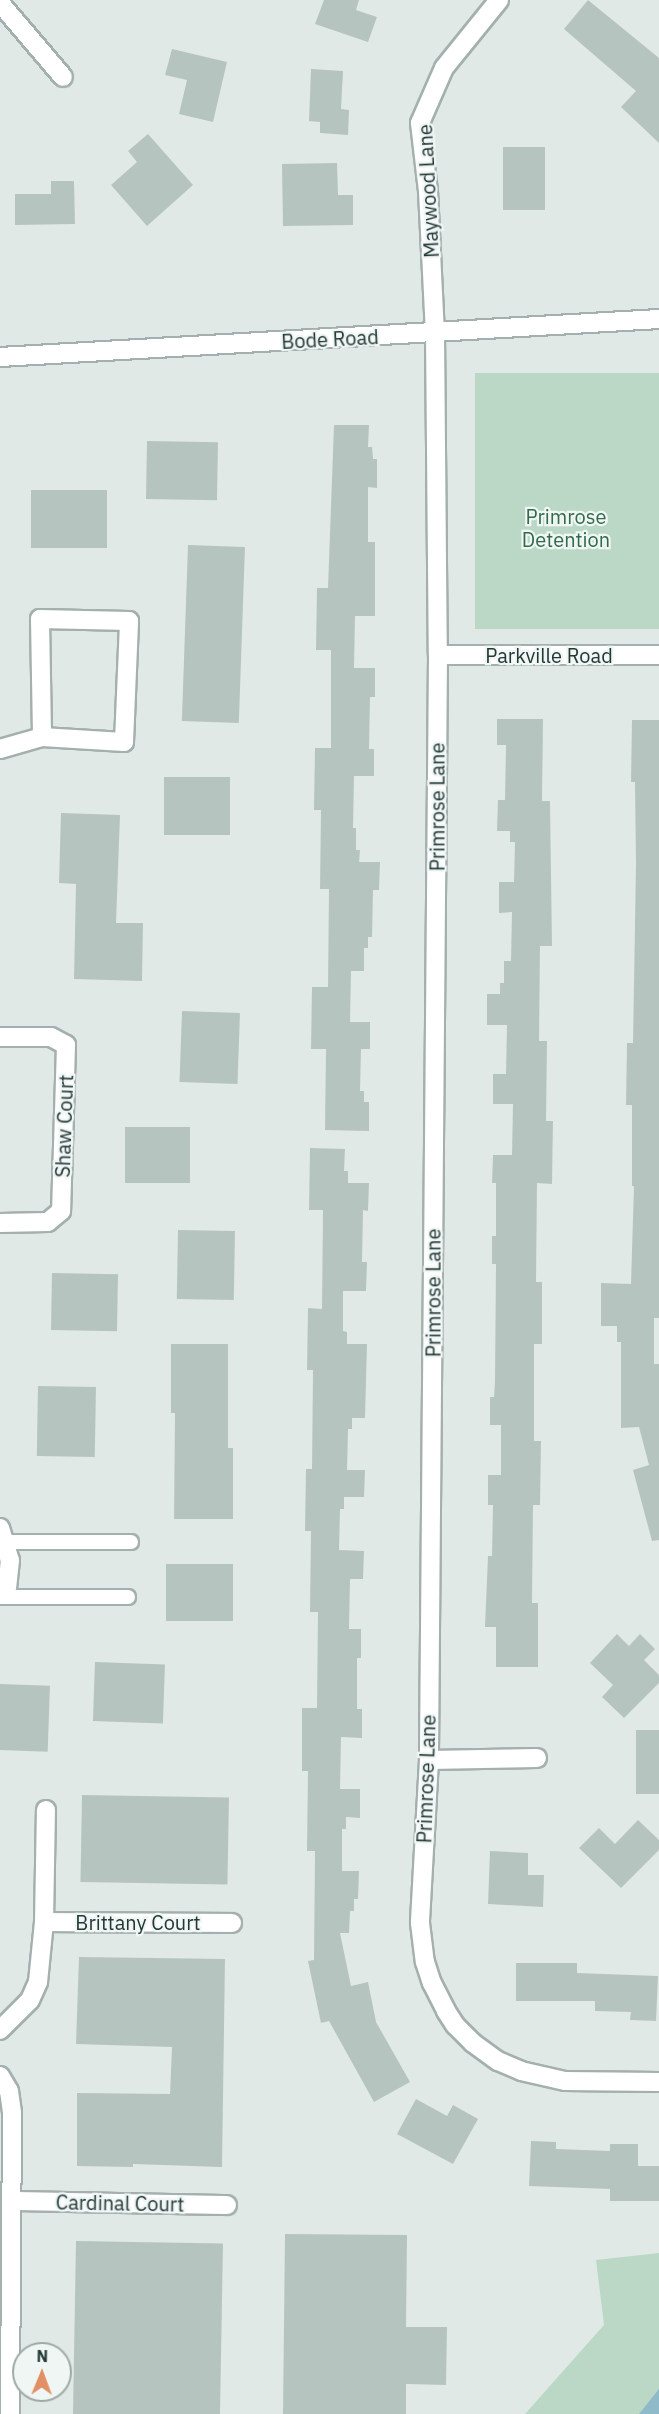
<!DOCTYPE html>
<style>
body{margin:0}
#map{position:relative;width:659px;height:2414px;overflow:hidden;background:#e0e9e6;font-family:"IBM Plex Sans",sans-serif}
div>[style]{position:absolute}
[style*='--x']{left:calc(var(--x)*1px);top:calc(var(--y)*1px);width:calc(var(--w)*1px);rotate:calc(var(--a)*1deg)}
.green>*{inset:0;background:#bbd8c6;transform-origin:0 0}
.water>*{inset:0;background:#8ebac9}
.building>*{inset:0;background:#b6c4bf;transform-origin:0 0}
.roads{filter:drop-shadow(2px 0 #a4b0ad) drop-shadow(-2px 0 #a4b0ad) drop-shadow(0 2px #a4b0ad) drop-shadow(0 -2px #a4b0ad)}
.lane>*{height:14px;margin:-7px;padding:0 7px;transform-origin:7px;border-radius:7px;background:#fff}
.street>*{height:18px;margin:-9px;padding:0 9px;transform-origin:9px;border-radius:9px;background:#fff}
.secondary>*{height:18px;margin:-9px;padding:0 9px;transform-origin:9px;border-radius:9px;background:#fff}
span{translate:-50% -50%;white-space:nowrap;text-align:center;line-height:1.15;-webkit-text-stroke:4.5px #f0f6f4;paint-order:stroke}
.street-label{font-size:20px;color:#233834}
.park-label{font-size:20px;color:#316a4d}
.north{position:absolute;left:12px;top:2342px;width:60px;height:60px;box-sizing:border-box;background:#f0f6f4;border:2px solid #9eaaa7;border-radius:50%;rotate:1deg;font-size:16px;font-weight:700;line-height:24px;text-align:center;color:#233834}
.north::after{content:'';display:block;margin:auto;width:21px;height:27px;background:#e28f65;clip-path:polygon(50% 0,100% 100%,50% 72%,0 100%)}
</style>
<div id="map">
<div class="green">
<i style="left:659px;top:373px;width:256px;height:184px;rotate:90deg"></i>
<i style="clip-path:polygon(659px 2253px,659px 2414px,525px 2414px,604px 2325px,596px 2260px)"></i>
</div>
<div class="water">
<i style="clip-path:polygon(659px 2389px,659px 2414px,639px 2414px)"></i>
</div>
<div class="building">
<i style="clip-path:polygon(324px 0,359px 0,356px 10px,377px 17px,368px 42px,315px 24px)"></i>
<i style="clip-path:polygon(588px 0,659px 58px,659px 143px,621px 107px,636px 91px,564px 29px)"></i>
<i style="clip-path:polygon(172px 49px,227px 62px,213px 122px,179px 114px,187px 80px,165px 75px)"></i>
<i style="clip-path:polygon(311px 69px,343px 71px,341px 109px,349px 110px,348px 135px,320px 133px,320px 122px,309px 121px)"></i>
<i style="clip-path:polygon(148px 134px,193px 185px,147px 226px,111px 185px,137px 162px,128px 151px)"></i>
<i style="left:503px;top:147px;width:42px;height:63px"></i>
<i style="clip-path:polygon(337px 163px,338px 195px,353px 195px,353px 225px,283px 226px,282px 164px)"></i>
<i style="clip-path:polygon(51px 181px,74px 181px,75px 224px,15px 225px,15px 194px,51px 194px)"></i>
<i style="clip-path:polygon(334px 425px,369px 425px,368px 447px,372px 447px,373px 459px,377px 459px,377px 488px,368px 487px,368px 542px,375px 542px,375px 616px,355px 616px,354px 668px,375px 668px,375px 697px,370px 697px,369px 749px,374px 749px,374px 776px,354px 776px,353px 828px,356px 828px,356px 850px,360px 850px,359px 862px,380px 862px,379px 890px,373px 890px,372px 937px,368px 937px,368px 948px,364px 948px,364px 971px,351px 971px,350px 1022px,370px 1022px,370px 1049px,361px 1049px,360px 1091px,364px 1091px,364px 1102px,369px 1102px,369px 1131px,325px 1130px,326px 1049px,311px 1049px,312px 987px,328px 987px,329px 889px,320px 889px,321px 810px,314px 810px,315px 748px,331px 748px,331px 650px,316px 650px,317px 588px,328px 588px)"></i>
<i style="left:147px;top:441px;width:71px;height:58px;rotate:1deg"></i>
<i style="left:31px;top:490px;width:76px;height:58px"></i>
<i style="left:188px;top:545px;width:57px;height:176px;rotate:2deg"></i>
<i style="clip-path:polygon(497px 719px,543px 719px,542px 801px,550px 801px,552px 946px,540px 946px,539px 1041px,547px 1041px,546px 1121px,553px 1121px,552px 1184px,537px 1183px,536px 1282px,542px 1282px,542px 1344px,534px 1344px,534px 1441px,541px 1441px,540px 1505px,533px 1505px,532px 1603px,538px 1603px,538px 1667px,496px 1667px,496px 1627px,485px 1627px,488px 1556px,492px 1556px,493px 1505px,488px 1505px,488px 1475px,501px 1475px,501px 1425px,490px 1425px,490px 1397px,494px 1397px,495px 1382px,496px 1264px,492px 1264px,492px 1236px,496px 1236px,496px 1183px,492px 1183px,493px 1155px,512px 1155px,513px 1104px,493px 1104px,493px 1074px,506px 1074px,507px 1025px,487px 1025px,487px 994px,500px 994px,500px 983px,504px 983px,504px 961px,511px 961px,512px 912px,499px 913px,499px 882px,514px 882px,515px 842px,510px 842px,510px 831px,497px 831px,498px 800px,505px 800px,506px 745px,497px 745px)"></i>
<i style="clip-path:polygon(632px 720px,659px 720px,659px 1318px,654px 1318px,654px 1364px,659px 1364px,659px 1540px,652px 1541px,633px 1470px,649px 1465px,639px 1427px,621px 1428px,621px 1342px,617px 1342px,617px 1326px,601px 1326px,601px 1283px,631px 1284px,634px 1186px,632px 1186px,632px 1105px,626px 1105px,627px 1043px,633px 1043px,636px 864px,635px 782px,631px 782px)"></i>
<i style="left:164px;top:777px;width:66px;height:58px"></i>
<i style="clip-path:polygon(61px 813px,120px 815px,116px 923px,143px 923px,142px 981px,74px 979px,76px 884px,59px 883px)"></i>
<i style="left:182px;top:1011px;width:58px;height:71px;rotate:2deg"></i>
<i style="left:125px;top:1127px;width:65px;height:56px"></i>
<i style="clip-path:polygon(310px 1148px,345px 1149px,344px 1171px,348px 1171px,348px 1183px,369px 1183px,368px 1211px,363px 1210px,362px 1262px,367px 1262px,366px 1291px,343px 1291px,343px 1331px,347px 1332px,347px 1344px,367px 1344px,365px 1418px,352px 1418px,352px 1429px,348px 1429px,347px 1470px,365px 1470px,364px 1497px,344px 1497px,344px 1509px,340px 1509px,339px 1550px,364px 1551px,363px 1579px,350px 1579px,349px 1629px,361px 1629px,361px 1658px,357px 1658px,357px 1709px,362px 1709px,362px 1738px,341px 1737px,340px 1789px,360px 1789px,360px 1818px,346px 1817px,346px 1829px,342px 1829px,342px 1871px,359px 1871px,358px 1899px,354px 1899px,354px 1911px,350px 1911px,349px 1933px,340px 1933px,351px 1986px,368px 1982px,376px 2022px,410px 2082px,374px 2102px,329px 2021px,321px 2023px,308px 1961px,314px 1960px,315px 1851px,307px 1851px,308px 1771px,302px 1771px,302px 1708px,317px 1708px,318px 1612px,310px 1612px,311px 1531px,305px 1531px,306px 1469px,312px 1469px,313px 1370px,307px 1370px,308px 1308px,322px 1309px,323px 1210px,309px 1210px)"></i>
<i style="left:178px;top:1230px;width:57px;height:69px;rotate:1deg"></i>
<i style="left:52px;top:1273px;width:66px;height:57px;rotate:1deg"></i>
<i style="clip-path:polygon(171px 1344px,228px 1344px,228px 1448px,233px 1448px,233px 1519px,174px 1519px,175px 1413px,171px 1413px)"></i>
<i style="left:38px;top:1386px;width:58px;height:70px;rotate:1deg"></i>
<i style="left:166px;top:1564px;width:67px;height:57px"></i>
<i style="clip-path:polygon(617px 1634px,629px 1646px,640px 1634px,655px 1649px,644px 1660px,659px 1675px,659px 1683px,624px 1718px,602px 1697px,613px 1685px,590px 1663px)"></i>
<i style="left:95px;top:1662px;width:70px;height:59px;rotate:2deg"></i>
<i style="left:0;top:1684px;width:50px;height:66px;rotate:2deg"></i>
<i style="left:636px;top:1730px;width:23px;height:64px"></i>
<i style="left:82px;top:1795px;width:147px;height:87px;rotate:1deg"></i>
<i style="clip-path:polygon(638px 1820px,659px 1840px,659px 1850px,621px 1888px,579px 1848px,599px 1828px,615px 1844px)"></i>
<i style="clip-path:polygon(490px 1851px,528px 1853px,528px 1875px,544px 1875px,543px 1907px,488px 1904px)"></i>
<i style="clip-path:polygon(79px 1957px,225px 1959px,222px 2167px,133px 2164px,133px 2167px,77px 2166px,77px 2093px,170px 2094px,172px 2047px,76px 2044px)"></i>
<i style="clip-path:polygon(516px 1963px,577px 1963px,577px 1973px,658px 1976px,656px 2021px,630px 2020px,631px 2012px,595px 2011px,595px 2001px,516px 2001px)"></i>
<i style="clip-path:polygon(416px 2099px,447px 2116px,453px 2105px,478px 2119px,453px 2164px,397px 2134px)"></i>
<i style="clip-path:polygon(531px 2141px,556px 2142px,556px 2149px,610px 2151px,610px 2144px,638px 2144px,638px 2166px,659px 2166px,659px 2201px,610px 2201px,610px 2189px,529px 2186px)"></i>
<i style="clip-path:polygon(285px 2234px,407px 2235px,406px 2327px,447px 2327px,446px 2385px,406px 2384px,406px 2414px,283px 2414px)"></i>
<i style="left:76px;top:2241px;width:147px;height:173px;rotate:1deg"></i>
</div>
<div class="roads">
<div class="lane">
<i style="--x:4;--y:1542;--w:127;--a:0"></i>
<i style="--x:0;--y:1597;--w:128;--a:0"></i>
</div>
<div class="street">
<i style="--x:499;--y:0;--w:87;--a:129"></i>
<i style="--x:444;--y:68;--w:60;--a:113.6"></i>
<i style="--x:420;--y:123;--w:68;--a:83.3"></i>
<i style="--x:428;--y:191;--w:142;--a:87.2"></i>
<i style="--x:435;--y:333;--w:322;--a:89.5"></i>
<i style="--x:438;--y:655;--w:1105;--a:90.47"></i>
<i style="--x:429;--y:1760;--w:163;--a:93.2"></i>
<i style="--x:420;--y:1923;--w:39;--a:83"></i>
<i style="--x:425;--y:1962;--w:22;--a:72"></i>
<i style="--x:432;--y:1983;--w:31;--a:63"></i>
<i style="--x:446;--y:2011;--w:17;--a:57"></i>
<i style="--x:455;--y:2025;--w:25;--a:45"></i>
<i style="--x:473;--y:2043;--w:31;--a:36"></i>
<i style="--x:498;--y:2061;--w:25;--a:23"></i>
<i style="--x:521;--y:2071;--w:45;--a:12.8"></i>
<i style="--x:565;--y:2081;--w:94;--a:0.6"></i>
<i style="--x:0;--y:3;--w:97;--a:49.6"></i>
<i style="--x:438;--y:655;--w:221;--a:0"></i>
<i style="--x:0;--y:749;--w:44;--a:-15.9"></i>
<i style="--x:42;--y:737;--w:82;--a:3.5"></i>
<i style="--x:124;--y:742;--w:121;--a:-87.6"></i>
<i style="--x:129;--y:621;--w:89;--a:-178.7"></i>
<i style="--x:40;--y:619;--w:118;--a:89"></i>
<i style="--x:0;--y:1037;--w:51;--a:0"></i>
<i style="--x:51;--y:1037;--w:17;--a:28"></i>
<i style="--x:66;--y:1045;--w:166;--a:91.7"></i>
<i style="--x:61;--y:1211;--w:17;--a:140"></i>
<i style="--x:48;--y:1222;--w:48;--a:178.8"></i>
<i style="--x:0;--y:1528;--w:34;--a:73"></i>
<i style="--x:10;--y:1560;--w:27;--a:96"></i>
<i style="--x:7;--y:1587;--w:10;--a:135"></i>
<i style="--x:429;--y:1760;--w:108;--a:-1.1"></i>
<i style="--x:44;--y:1922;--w:188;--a:0.3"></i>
<i style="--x:0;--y:2030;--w:42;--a:-45"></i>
<i style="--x:30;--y:2000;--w:20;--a:-66"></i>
<i style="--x:38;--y:1982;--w:60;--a:-84.3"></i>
<i style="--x:44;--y:1922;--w:112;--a:-89"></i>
<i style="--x:0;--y:2076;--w:17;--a:59"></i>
<i style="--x:9;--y:2091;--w:22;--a:82"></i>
<i style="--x:12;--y:2113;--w:301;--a:90.4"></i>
<i style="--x:12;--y:2201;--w:215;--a:1.1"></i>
</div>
<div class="secondary">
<i style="--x:0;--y:357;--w:660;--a:-3.3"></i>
</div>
</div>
<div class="street-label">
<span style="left:428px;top:191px;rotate:-93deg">Maywood Lane</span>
<span style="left:330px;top:339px;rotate:-3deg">Bode Road</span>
<span style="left:549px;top:655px">Parkville Road</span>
<span style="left:437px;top:807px;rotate:-90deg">Primrose Lane</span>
<span style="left:64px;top:1126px;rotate:-88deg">Shaw Court</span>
<span style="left:433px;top:1293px;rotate:-90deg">Primrose Lane</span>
<span style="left:426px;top:1779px;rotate:-88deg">Primrose Lane</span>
<span style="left:138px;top:1922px">Brittany Court</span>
<span style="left:120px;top:2203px;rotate:1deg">Cardinal Court</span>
</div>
<div class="park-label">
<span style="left:566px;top:528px">Primrose<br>Detention</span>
</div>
<div class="north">N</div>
</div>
